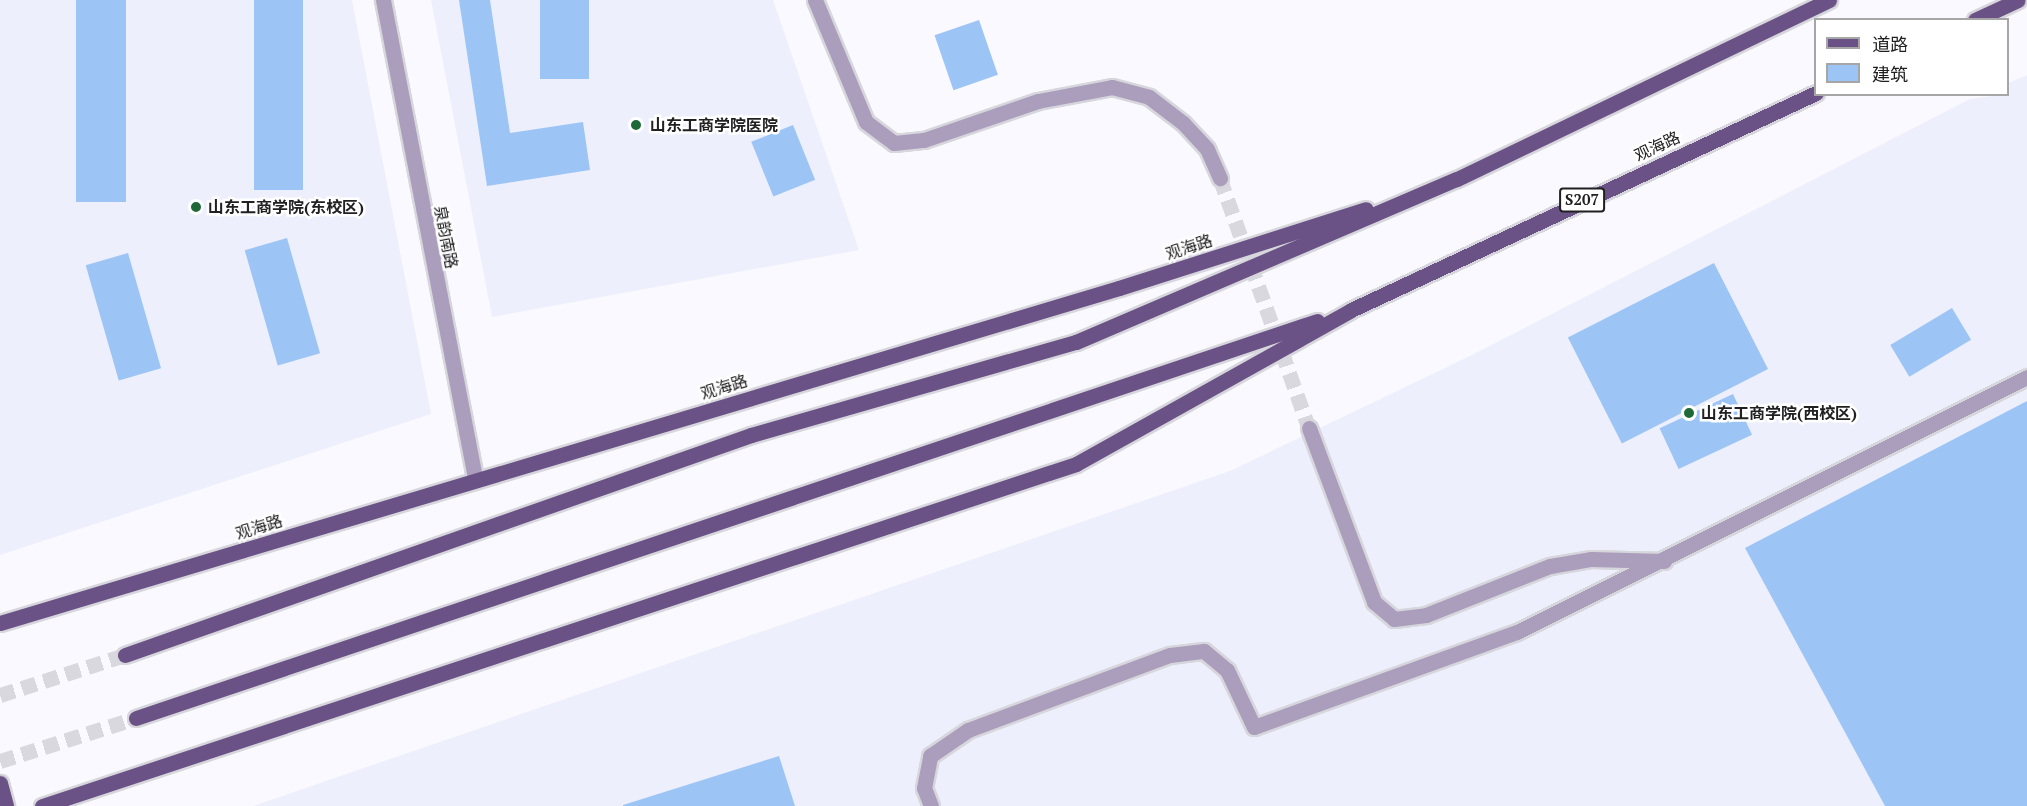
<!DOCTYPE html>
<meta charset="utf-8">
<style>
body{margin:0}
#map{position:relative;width:2027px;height:806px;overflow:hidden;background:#f9f9ff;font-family:"PT Serif","Noto Sans SC",serif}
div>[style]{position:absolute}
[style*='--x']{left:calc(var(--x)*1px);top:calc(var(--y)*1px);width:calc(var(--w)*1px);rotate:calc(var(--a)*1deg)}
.built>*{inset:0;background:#edeffd}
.building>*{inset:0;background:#9cc5f5;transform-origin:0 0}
.minor-tunnel>*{height:15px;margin-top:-7.5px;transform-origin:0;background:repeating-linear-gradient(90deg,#d8d8de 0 15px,transparent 0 23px)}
.major-tunnel>*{height:15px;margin-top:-7.5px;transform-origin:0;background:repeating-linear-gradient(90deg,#d8d8de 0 15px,transparent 0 23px)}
.roads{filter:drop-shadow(2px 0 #d6d6dc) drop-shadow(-2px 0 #d6d6dc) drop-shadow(0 2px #d6d6dc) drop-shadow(0 -2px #d6d6dc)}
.minor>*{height:15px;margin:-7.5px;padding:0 7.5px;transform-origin:7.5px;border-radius:7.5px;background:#ab9ebc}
.major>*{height:15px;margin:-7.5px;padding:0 7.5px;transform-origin:7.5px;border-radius:7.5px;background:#6a5286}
.dots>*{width:16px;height:16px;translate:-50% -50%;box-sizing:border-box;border:3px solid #fff;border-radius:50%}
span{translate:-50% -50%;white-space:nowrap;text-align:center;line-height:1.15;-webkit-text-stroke:5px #fff;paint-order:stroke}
.shield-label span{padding:2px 4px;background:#fff;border:2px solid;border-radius:4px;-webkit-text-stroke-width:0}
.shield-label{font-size:15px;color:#202022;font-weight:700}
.poi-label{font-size:16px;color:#202022;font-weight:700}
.left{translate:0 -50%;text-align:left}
.street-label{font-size:16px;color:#202022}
.legend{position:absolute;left:1814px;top:18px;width:195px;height:78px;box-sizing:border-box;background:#fff;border:2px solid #a6a6a7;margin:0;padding:8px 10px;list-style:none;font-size:18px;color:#202022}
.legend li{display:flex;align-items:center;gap:12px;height:30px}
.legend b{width:30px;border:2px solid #a6a6a7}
</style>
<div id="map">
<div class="built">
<i style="clip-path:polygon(0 0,352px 0,431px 414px,0 555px)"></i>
<i style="clip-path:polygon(431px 0,773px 0,859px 250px,492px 317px)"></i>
<i style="clip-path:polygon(2027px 75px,2027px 806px,253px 806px,1230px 471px,1470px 356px,1970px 99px,2008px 94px,2008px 83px)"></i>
</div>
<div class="building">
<i style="left:76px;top:0;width:50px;height:202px"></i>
<i style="left:254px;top:0;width:49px;height:190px"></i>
<i style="clip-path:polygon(459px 0,490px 0,510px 133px,583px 122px,590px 170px,487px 186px)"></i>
<i style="left:540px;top:0;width:49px;height:79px"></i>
<i style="left:979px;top:20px;width:58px;height:47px;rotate:71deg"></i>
<i style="left:793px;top:125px;width:59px;height:45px;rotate:68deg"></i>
<i style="left:287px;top:238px;width:120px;height:44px;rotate:74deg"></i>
<i style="left:128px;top:253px;width:120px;height:44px;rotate:74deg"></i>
<i style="left:1714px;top:263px;width:119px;height:164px;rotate:63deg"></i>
<i style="left:1952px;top:308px;width:37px;height:72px;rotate:59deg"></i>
<i style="left:1733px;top:394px;width:45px;height:81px;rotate:65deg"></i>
<i style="clip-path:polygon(2027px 401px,2027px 806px,1885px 806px,1745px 548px)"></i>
<i style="clip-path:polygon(779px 756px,795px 806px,623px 806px,623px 805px)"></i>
</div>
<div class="minor-tunnel">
<i style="--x:1220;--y:178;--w:265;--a:70.4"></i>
</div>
<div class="major-tunnel">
<i style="--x:0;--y:695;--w:131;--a:-17.7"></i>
<i style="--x:0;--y:761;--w:143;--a:-17.5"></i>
</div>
<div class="roads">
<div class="minor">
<i style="--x:383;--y:0;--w:489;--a:79.1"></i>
<i style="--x:815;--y:0;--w:132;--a:67.3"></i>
<i style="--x:866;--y:122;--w:35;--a:37"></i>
<i style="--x:894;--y:143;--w:30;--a:-6"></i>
<i style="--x:924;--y:140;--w:120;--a:-18.9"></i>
<i style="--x:1038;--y:101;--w:75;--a:-10.7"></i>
<i style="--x:1112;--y:87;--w:38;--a:15"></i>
<i style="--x:1149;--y:97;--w:43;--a:37.4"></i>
<i style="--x:1183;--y:123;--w:35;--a:47"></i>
<i style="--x:1207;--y:149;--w:32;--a:66"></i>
<i style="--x:1309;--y:428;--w:186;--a:69.5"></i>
<i style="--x:1374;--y:602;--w:26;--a:40"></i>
<i style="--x:1394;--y:619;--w:32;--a:-7"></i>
<i style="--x:1426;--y:615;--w:133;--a:-21.6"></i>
<i style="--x:1550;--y:566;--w:42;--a:-9.7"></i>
<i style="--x:1591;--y:559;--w:73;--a:1.6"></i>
<i style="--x:931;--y:806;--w:19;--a:-111"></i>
<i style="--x:924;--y:788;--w:33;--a:-79"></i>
<i style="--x:930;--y:756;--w:46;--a:-34.4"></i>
<i style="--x:968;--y:730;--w:215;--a:-20.4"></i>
<i style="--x:1170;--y:655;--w:34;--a:-7"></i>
<i style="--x:1204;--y:651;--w:30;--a:40"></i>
<i style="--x:1227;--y:670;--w:63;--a:64.7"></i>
<i style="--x:1254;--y:727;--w:280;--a:-19.9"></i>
<i style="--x:1517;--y:632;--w:570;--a:-26.57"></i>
</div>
<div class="major">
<i style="--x:1975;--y:20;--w:47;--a:-24.9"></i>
<i style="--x:0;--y:623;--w:1168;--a:-16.67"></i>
<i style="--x:1119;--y:288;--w:259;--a:-17.7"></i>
<i style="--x:125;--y:655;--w:664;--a:-19.36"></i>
<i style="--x:751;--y:435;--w:338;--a:-16"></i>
<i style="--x:1076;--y:342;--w:414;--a:-23.2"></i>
<i style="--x:1457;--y:179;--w:413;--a:-25.7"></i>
<i style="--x:136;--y:718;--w:1246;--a:-18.58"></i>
<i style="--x:0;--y:783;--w:24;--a:75"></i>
<i style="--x:42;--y:806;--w:1089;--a:-18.3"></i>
<i style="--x:1076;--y:464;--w:315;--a:-29.2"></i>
<i style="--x:1351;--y:310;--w:513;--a:-25.02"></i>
</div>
</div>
<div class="dots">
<i style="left:636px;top:125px;background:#1e6937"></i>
<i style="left:196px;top:207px;background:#1e6937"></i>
<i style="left:1689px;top:413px;background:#1e6937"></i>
</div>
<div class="shield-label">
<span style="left:1582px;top:200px">S207</span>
</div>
<div class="poi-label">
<span class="left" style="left:650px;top:125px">山东工商学院医院</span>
<span class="left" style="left:208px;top:207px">山东工商学院(东校区)</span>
<span class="left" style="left:1701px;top:413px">山东工商学院(西校区)</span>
</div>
<div class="street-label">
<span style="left:1657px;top:146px;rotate:-25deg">观海路</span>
<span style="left:446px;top:237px;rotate:79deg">泉韵南路</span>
<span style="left:1189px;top:247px;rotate:-18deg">观海路</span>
<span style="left:724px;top:387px;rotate:-17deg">观海路</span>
<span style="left:259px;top:527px;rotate:-17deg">观海路</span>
</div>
<ul class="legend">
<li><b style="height:8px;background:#6a5286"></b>道路</li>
<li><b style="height:16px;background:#9cc5f5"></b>建筑</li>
</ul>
</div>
